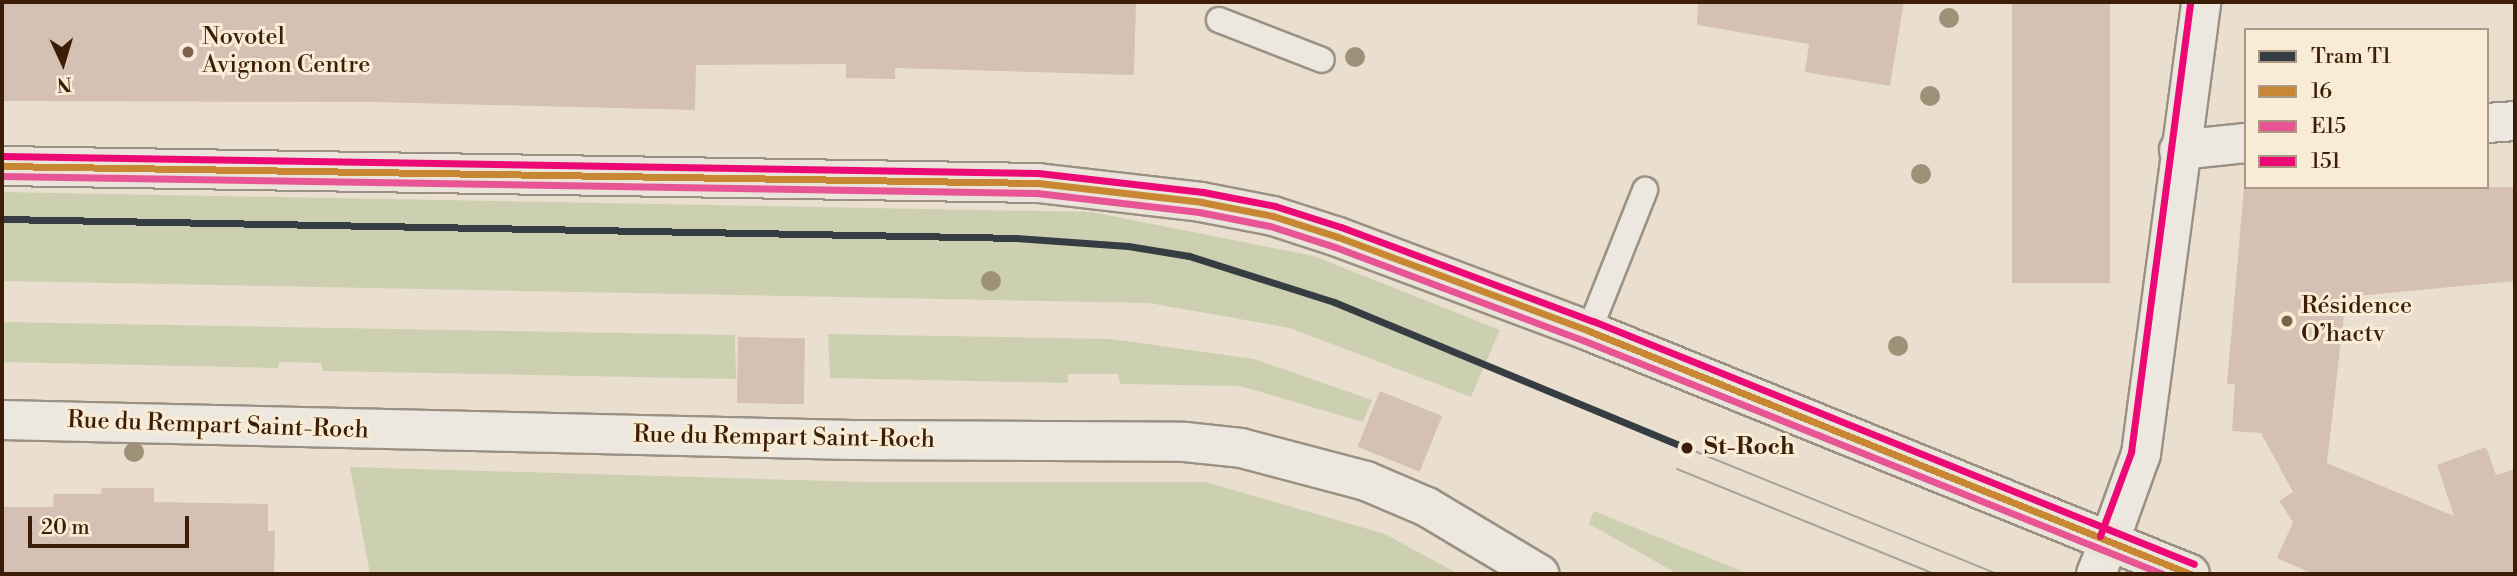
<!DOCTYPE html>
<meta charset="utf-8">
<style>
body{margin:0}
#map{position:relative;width:2517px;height:576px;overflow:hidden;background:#eadfce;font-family:"Libre Bodoni",serif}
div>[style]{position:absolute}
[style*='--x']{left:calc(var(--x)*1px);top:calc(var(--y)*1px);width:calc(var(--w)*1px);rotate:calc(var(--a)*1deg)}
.green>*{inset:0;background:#cdd0b0}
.building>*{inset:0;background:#d5c1b4;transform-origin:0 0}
.roads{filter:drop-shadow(2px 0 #9a9083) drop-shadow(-2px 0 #9a9083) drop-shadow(0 2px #9a9083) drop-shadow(0 -2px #9a9083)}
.service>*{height:24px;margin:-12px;padding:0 12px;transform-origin:12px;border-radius:12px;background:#ede8df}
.minor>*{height:38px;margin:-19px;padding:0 19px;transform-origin:19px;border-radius:19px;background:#ede8df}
.secondary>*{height:38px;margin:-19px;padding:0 19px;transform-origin:19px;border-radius:19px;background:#ede8df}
.primary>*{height:38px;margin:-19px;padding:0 19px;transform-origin:19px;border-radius:19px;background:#ebe4da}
.tram>*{height:2px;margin:-1px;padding:0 1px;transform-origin:1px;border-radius:1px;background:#aaa39a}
.bus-1>*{height:7px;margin:-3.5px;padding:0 3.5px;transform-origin:3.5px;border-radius:3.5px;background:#c88733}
.bus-2>*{height:7px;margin:-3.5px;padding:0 3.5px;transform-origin:3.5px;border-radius:3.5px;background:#e85595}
.bus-3>*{height:7px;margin:-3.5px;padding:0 3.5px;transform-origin:3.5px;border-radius:3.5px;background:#ec0975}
.tram-1>*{height:7px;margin:-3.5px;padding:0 3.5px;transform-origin:3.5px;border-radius:3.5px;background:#363d42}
.trees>*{width:20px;height:20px;margin:-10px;border-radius:50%;background:#9f9078}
.dots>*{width:19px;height:19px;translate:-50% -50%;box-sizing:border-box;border:4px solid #f9ecd7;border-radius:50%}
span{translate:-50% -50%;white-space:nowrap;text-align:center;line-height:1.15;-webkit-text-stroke:6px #f9ecd7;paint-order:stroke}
.poi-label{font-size:24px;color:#3c1d05}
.left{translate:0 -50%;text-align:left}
.street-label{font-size:24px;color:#3c1d05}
.stop-label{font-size:24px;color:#3c1d05;font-weight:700}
.frame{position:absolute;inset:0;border:4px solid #3c1d05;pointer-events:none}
.legend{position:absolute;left:2244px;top:28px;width:245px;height:161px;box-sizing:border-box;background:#f9ecd7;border:2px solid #ad9983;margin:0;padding:9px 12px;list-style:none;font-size:21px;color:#3c1d05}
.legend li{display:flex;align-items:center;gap:14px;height:35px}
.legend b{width:35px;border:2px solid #ad9983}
.north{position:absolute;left:28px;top:28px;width:70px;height:70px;-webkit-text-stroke:5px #f9ecd7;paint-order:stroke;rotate:176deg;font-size:19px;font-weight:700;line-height:28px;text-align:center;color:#3c1d05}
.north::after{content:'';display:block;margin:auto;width:24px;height:32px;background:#3c1d05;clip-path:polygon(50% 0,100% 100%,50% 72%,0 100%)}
.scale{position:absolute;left:28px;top:516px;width:161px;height:32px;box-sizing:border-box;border:4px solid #3c1d05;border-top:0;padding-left:9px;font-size:21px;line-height:24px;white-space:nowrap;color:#3c1d05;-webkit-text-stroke:5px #f9ecd7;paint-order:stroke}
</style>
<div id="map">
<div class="green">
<i style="clip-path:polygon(2px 192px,1092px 212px,1314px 256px,1500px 330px,1471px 397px,1290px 328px,1149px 303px,2px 281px)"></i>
<i style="clip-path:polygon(2px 322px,735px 335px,736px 379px,323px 371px,321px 363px,279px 362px,278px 368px,2px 362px)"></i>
<i style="clip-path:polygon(828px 334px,1111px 339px,1254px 359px,1372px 400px,1363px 422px,1240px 386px,1120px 384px,1118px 374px,1068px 374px,1068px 383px,830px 378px)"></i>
<i style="clip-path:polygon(350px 467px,868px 482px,1206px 482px,1385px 534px,1459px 574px,370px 574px)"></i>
<i style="clip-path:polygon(1594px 511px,1749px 574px,1678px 574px,1589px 524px)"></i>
</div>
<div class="building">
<i style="clip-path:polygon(3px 2px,1136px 2px,1134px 75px,895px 68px,895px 79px,846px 78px,846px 64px,696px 65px,695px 110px,373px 102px,2px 101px)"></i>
<i style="clip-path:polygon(1698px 2px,1904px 2px,1890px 86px,1805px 72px,1809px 44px,1697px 25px)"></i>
<i style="left:2012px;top:2px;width:98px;height:281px"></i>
<i style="clip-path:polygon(2244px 187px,2515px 187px,2515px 281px,2346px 297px,2327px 463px,2454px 516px,2437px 465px,2486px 447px,2496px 475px,2515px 469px,2515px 574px,2313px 574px,2277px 558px,2293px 522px,2279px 501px,2293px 492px,2261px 433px,2232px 431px,2235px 384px,2227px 384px)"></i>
<i style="left:738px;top:337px;width:67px;height:66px;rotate:1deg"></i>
<i style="left:1380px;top:391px;width:67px;height:60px;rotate:22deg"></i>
<i style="clip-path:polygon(102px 488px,154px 488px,154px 502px,268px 504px,268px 531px,275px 531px,274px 574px,2px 574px,2px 507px,53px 507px,54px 494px,101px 494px)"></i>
</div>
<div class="roads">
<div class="service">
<i style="--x:1219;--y:20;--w:110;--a:21.2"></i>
<i style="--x:1589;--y:331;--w:152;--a:-68.3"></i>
</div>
<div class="minor">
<i style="--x:2487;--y:123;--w:28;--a:-4"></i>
<i style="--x:2179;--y:150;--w:67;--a:-6"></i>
<i style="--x:2;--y:420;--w:851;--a:1.35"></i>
<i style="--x:853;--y:440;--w:332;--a:0.3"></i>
<i style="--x:1185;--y:442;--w:56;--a:6.1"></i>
<i style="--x:1241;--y:448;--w:129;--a:14.8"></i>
<i style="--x:1366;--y:481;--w:66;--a:23.1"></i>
<i style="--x:1427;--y:507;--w:131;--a:30.9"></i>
<i style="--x:2096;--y:574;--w:37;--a:-68"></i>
</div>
<div class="secondary">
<i style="--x:2110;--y:540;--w:91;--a:-70.2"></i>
<i style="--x:2141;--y:454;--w:456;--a:-82.4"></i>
</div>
<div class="primary">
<i style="--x:2;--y:166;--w:1036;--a:0.94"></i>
<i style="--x:1038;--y:183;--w:164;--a:6.6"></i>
<i style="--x:1201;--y:202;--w:73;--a:11"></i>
<i style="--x:1273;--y:216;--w:68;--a:17.9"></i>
<i style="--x:1338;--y:237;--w:268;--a:20.5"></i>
<i style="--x:1589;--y:331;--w:648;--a:22.01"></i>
</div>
</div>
<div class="tram">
<i style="--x:1687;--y:448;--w:336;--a:22.1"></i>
<i style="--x:1677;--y:469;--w:278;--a:22.2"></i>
</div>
<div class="bus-1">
<i style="--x:2;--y:166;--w:1036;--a:0.94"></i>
<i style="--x:1038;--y:183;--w:164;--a:6.6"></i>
<i style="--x:1201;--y:202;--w:73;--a:11"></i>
<i style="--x:1273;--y:216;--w:68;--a:17.9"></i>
<i style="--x:1338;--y:237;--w:268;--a:20.5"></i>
<i style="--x:1589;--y:331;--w:648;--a:22.01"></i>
</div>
<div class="bus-2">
<i style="--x:2;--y:176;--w:1035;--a:0.94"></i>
<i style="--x:1037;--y:193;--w:163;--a:6.7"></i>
<i style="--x:1199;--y:212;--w:72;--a:11.2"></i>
<i style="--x:1270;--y:226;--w:68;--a:17.9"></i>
<i style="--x:1335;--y:247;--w:267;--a:20.6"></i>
<i style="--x:1585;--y:341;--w:623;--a:21.96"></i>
</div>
<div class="bus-3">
<i style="--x:2;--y:156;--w:1036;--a:0.94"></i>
<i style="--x:1038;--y:173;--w:166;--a:6.6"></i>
<i style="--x:1203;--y:192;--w:73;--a:11"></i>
<i style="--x:1275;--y:206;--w:69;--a:17.7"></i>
<i style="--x:1341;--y:227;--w:269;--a:20.5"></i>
<i style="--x:1593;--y:321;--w:648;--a:22.01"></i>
<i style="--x:2100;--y:536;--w:90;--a:-69.7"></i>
<i style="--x:2131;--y:452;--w:454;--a:-82.5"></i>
</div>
<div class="tram-1">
<i style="--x:2;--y:219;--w:1014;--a:1.07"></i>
<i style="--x:1016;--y:238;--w:112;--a:4.1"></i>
<i style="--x:1128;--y:246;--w:62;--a:9.3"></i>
<i style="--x:1189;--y:256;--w:152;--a:17.6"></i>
<i style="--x:1334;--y:302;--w:382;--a:22.5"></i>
</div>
<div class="trees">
<i style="left:1949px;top:18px"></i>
<i style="left:1355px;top:57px"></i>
<i style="left:1930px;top:96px"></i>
<i style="left:1921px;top:174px"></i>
<i style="left:991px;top:281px"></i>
<i style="left:1898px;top:346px"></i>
<i style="left:134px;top:452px"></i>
</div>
<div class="dots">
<i style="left:188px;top:52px;background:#79614b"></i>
<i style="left:2287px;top:321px;background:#79614b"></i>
<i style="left:1687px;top:448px;background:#3c1d05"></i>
</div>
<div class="poi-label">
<span class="left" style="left:202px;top:52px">Novotel<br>Avignon Centre</span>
<span class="left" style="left:2301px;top:321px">Résidence<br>O’hactv</span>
</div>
<div class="street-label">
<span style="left:218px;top:426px;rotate:2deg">Rue du Rempart Saint-Roch</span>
<span style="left:784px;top:438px;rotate:1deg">Rue du Rempart Saint-Roch</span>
</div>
<div class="stop-label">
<span class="left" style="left:1704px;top:448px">St-Roch</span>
</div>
<div class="frame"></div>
<ul class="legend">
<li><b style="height:9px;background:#363d42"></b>Tram T1</li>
<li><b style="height:9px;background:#c88733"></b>16</li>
<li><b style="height:9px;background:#e85595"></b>E15</li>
<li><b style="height:9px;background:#ec0975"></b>151</li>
</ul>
<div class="north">N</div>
<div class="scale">20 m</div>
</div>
